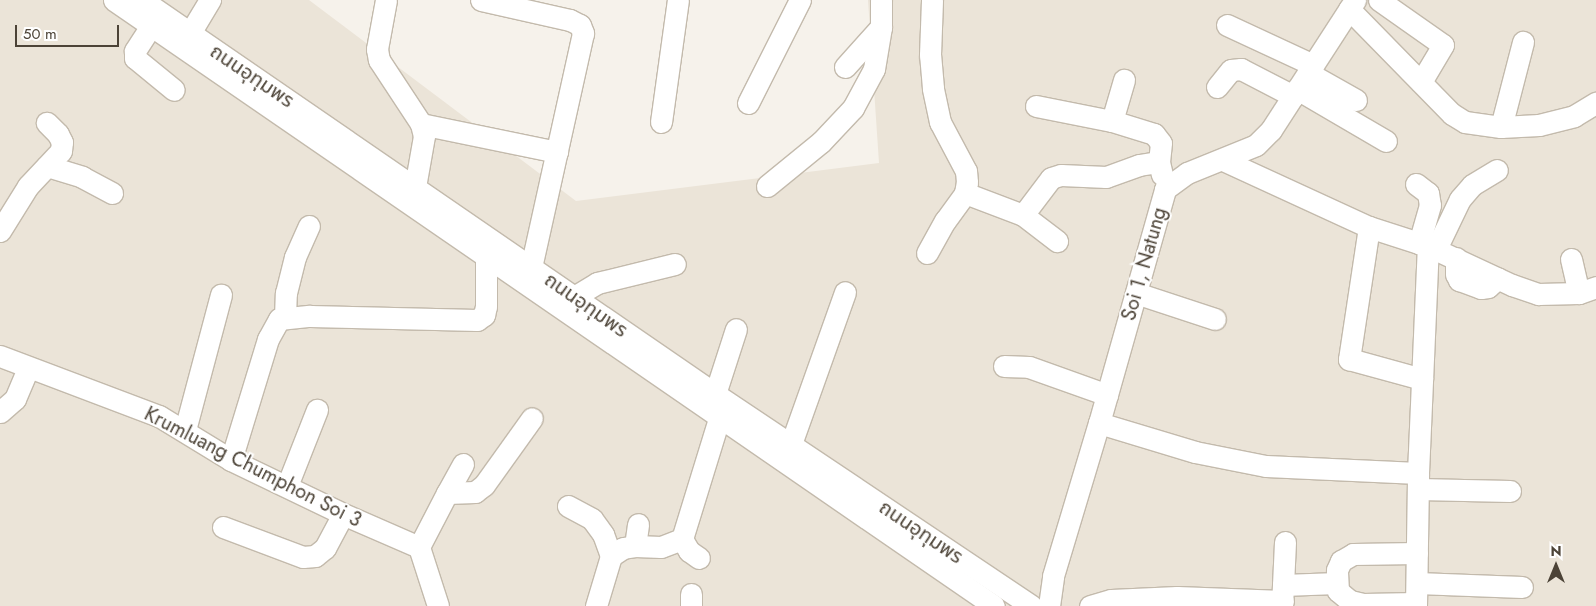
<!DOCTYPE html>
<meta charset="utf-8">
<style>
body{margin:0}
#map{position:relative;width:1596px;height:606px;overflow:hidden;background:#f6f2eb;font-family:Jost,"Noto Sans Thai",sans-serif}
div>[style]{position:absolute}
[style*='--x']{left:calc(var(--x)*1px);top:calc(var(--y)*1px);width:calc(var(--w)*1px);rotate:calc(var(--a)*1deg)}
.residential>*{inset:0;background:#ebe4d8}
.roads{filter:drop-shadow(1px 0 #c3baac) drop-shadow(-1px 0 #c3baac) drop-shadow(0 1px #c3baac) drop-shadow(0 -1px #c3baac)}
.minor>*{height:21px;margin:-10.5px;padding:0 10.5px;transform-origin:10.5px;border-radius:10.5px;background:#fff}
span{translate:-50% -50%;white-space:nowrap;text-align:center;line-height:1.15;-webkit-text-stroke:4px #fff;paint-order:stroke}
.street-label{font-size:20px;color:#4c4337}
.north{position:absolute;left:1531px;top:541px;width:50px;height:50px;-webkit-text-stroke:4px #fff;paint-order:stroke;rotate:0deg;font-size:14px;font-weight:700;line-height:20px;text-align:center;color:#4c4337}
.north::after{content:'';display:block;margin:auto;width:18px;height:22px;background:#4c4337;clip-path:polygon(50% 0,100% 100%,50% 72%,0 100%)}
.scale{position:absolute;left:15px;top:25px;width:104px;height:22px;box-sizing:border-box;border:2px solid #4c4337;border-top:0;padding-left:6px;font-size:15px;line-height:18px;white-space:nowrap;color:#4c4337;-webkit-text-stroke:4px #fff;paint-order:stroke}
</style>
<div id="map">
<div class="residential">
<i style="clip-path:polygon(0 0,309px 0,576px 201px,879px 163px,868px 0,1596px 0,1596px 606px,0 606px)"></i>
</div>
<div class="roads">
<div class="minor">
<i style="--x:114;--y:0;--w:1068;--a:34.55"></i>
<i style="--x:142;--y:0;--w:695;--a:34.51"></i>
<i style="--x:715;--y:394;--w:381;--a:33.8"></i>
<i style="--x:386;--y:0;--w:50;--a:100.4"></i>
<i style="--x:377;--y:49;--w:11;--a:80"></i>
<i style="--x:379;--y:60;--w:77;--a:56.7"></i>
<i style="--x:421;--y:124;--w:12;--a:76"></i>
<i style="--x:424;--y:136;--w:52;--a:100"></i>
<i style="--x:481;--y:0;--w:91;--a:12.7"></i>
<i style="--x:570;--y:20;--w:11;--a:27"></i>
<i style="--x:580;--y:25;--w:9;--a:69"></i>
<i style="--x:583;--y:33;--w:240;--a:102.5"></i>
<i style="--x:1379;--y:0;--w:78;--a:35.1"></i>
<i style="--x:1443;--y:45;--w:43;--a:120.7"></i>
<i style="--x:1349;--y:9;--w:147;--a:45.6"></i>
<i style="--x:1452;--y:114;--w:15;--a:32"></i>
<i style="--x:1465;--y:122;--w:36;--a:8"></i>
<i style="--x:1501;--y:127;--w:38;--a:-3"></i>
<i style="--x:1539;--y:125;--w:36;--a:-14"></i>
<i style="--x:1574;--y:116;--w:26;--a:-31"></i>
<i style="--x:1227;--y:25;--w:95;--a:24.9"></i>
<i style="--x:151;--y:26;--w:30;--a:123"></i>
<i style="--x:135;--y:51;--w:7;--a:90"></i>
<i style="--x:135;--y:58;--w:50;--a:39.4"></i>
<i style="--x:190;--y:33;--w:39;--a:-59"></i>
<i style="--x:845;--y:67;--w:54;--a:-48"></i>
<i style="--x:1308;--y:73;--w:55;--a:29.4"></i>
<i style="--x:1217;--y:87;--w:22;--a:-51"></i>
<i style="--x:1231;--y:70;--w:10;--a:-6"></i>
<i style="--x:1241;--y:69;--w:59;--a:27.4"></i>
<i style="--x:1297;--y:89;--w:103;--a:30.3"></i>
<i style="--x:748;--y:103;--w:115;--a:-63.2"></i>
<i style="--x:1036;--y:106;--w:77;--a:11.2"></i>
<i style="--x:1112;--y:121;--w:44;--a:17.2"></i>
<i style="--x:1154;--y:134;--w:11;--a:52"></i>
<i style="--x:1161;--y:143;--w:19;--a:96"></i>
<i style="--x:1159;--y:162;--w:13;--a:77"></i>
<i style="--x:1112;--y:121;--w:43;--a:-73.7"></i>
<i style="--x:661;--y:122;--w:123;--a:-82.1"></i>
<i style="--x:421;--y:124;--w:139;--a:11.6"></i>
<i style="--x:1501;--y:127;--w:88;--a:-75.5"></i>
<i style="--x:1223;--y:160;--w:161;--a:24.7"></i>
<i style="--x:1369;--y:227;--w:62;--a:17.9"></i>
<i style="--x:1428;--y:246;--w:93;--a:24.9"></i>
<i style="--x:1512;--y:285;--w:28;--a:19"></i>
<i style="--x:1538;--y:294;--w:41;--a:-1.4"></i>
<i style="--x:1579;--y:293;--w:18;--a:-19"></i>
<i style="--x:47;--y:166;--w:37;--a:17"></i>
<i style="--x:82;--y:177;--w:34;--a:28"></i>
<i style="--x:1416;--y:184;--w:15;--a:37"></i>
<i style="--x:1428;--y:193;--w:12;--a:81"></i>
<i style="--x:1430;--y:205;--w:40;--a:106"></i>
<i style="--x:767;--y:186;--w:70;--a:-39.2"></i>
<i style="--x:821;--y:142;--w:47;--a:-46.7"></i>
<i style="--x:853;--y:108;--w:44;--a:-61.7"></i>
<i style="--x:874;--y:69;--w:43;--a:-80.5"></i>
<i style="--x:881;--y:27;--w:27;--a:-90"></i>
<i style="--x:965;--y:193;--w:62;--a:20.8"></i>
<i style="--x:1023;--y:215;--w:46;--a:-52.9"></i>
<i style="--x:1051;--y:178;--w:10;--a:-17"></i>
<i style="--x:1061;--y:175;--w:45;--a:2.5"></i>
<i style="--x:1106;--y:177;--w:35;--a:-20"></i>
<i style="--x:1139;--y:165;--w:20;--a:-9"></i>
<i style="--x:1023;--y:215;--w:43;--a:37.4"></i>
<i style="--x:1369;--y:227;--w:134;--a:98.6"></i>
<i style="--x:1349;--y:359;--w:76;--a:15.3"></i>
<i style="--x:0;--y:231;--w:53;--a:-58.1"></i>
<i style="--x:28;--y:186;--w:48;--a:-46.7"></i>
<i style="--x:61;--y:151;--w:9;--a:-84"></i>
<i style="--x:62;--y:142;--w:9;--a:-117"></i>
<i style="--x:58;--y:134;--w:16;--a:-135"></i>
<i style="--x:1436;--y:249;--w:55;--a:-64.4"></i>
<i style="--x:1460;--y:199;--w:18;--a:-49"></i>
<i style="--x:1472;--y:185;--w:29;--a:-31"></i>
<i style="--x:927;--y:253;--w:37;--a:-61"></i>
<i style="--x:945;--y:221;--w:34;--a:-54"></i>
<i style="--x:965;--y:193;--w:11;--a:-80"></i>
<i style="--x:967;--y:182;--w:11;--a:-95"></i>
<i style="--x:966;--y:171;--w:55;--a:-118"></i>
<i style="--x:940;--y:122;--w:35;--a:-102"></i>
<i style="--x:933;--y:88;--w:33;--a:-95"></i>
<i style="--x:930;--y:55;--w:55;--a:-87.9"></i>
<i style="--x:1456;--y:258;--w:16;--a:90"></i>
<i style="--x:1456;--y:274;--w:7;--a:63"></i>
<i style="--x:1459;--y:280;--w:23;--a:20"></i>
<i style="--x:1481;--y:288;--w:7;--a:-8"></i>
<i style="--x:1488;--y:287;--w:13;--a:-42"></i>
<i style="--x:1571;--y:259;--w:35;--a:77"></i>
<i style="--x:1136;--y:293;--w:83;--a:18.2"></i>
<i style="--x:574;--y:297;--w:27;--a:-31"></i>
<i style="--x:597;--y:283;--w:80;--a:-13.7"></i>
<i style="--x:285;--y:317;--w:24;--a:-88"></i>
<i style="--x:286;--y:293;--w:37;--a:-76"></i>
<i style="--x:295;--y:257;--w:34;--a:-66"></i>
<i style="--x:0;--y:356;--w:170;--a:20.7"></i>
<i style="--x:159;--y:416;--w:84;--a:31.4"></i>
<i style="--x:231;--y:460;--w:124;--a:25.7"></i>
<i style="--x:343;--y:514;--w:83;--a:23.5"></i>
<i style="--x:419;--y:547;--w:62;--a:72.1"></i>
<i style="--x:1004;--y:366;--w:25;--a:2"></i>
<i style="--x:1029;--y:367;--w:83;--a:19.7"></i>
<i style="--x:715;--y:394;--w:68;--a:-72.1"></i>
<i style="--x:0;--y:412;--w:20;--a:-41"></i>
<i style="--x:15;--y:399;--w:34;--a:-67"></i>
<i style="--x:1099;--y:423;--w:100;--a:16.8"></i>
<i style="--x:1195;--y:452;--w:72;--a:11.2"></i>
<i style="--x:1266;--y:466;--w:152;--a:2.6"></i>
<i style="--x:185;--y:430;--w:140;--a:-75.1"></i>
<i style="--x:791;--y:444;--w:161;--a:-70.4"></i>
<i style="--x:231;--y:460;--w:127;--a:-73"></i>
<i style="--x:268;--y:339;--w:23;--a:-61"></i>
<i style="--x:279;--y:319;--w:31;--a:-6"></i>
<i style="--x:310;--y:316;--w:167;--a:1.4"></i>
<i style="--x:477;--y:320;--w:9;--a:-36"></i>
<i style="--x:484;--y:315;--w:9;--a:-77"></i>
<i style="--x:486;--y:306;--w:48;--a:-90"></i>
<i style="--x:287;--y:486;--w:82;--a:-68.5"></i>
<i style="--x:1418;--y:489;--w:92;--a:1.2"></i>
<i style="--x:447;--y:493;--w:33;--a:-61"></i>
<i style="--x:568;--y:506;--w:27;--a:28"></i>
<i style="--x:592;--y:519;--w:19;--a:54"></i>
<i style="--x:603;--y:534;--w:23;--a:70"></i>
<i style="--x:223;--y:527;--w:85;--a:20.6"></i>
<i style="--x:303;--y:557;--w:12;--a:-5"></i>
<i style="--x:315;--y:556;--w:13;--a:-39"></i>
<i style="--x:325;--y:548;--w:38;--a:-62"></i>
<i style="--x:682;--y:539;--w:14;--a:60"></i>
<i style="--x:689;--y:551;--w:12;--a:35"></i>
<i style="--x:635;--y:546;--w:22;--a:-82"></i>
<i style="--x:419;--y:547;--w:61;--a:-62.6"></i>
<i style="--x:447;--y:493;--w:28;--a:-2"></i>
<i style="--x:475;--y:492;--w:11;--a:-38"></i>
<i style="--x:484;--y:485;--w:82;--a:-54.4"></i>
<i style="--x:1417;--y:583;--w:105;--a:2.2"></i>
<i style="--x:1283;--y:585;--w:54;--a:-2.1"></i>
<i style="--x:1416;--y:603;--w:53;--a:178.9"></i>
<i style="--x:1363;--y:604;--w:13;--a:-167"></i>
<i style="--x:1350;--y:601;--w:16;--a:-140"></i>
<i style="--x:1338;--y:591;--w:21;--a:-93"></i>
<i style="--x:1337;--y:570;--w:10;--a:-66"></i>
<i style="--x:1341;--y:561;--w:14;--a:-30"></i>
<i style="--x:1353;--y:554;--w:64;--a:-0.9"></i>
<i style="--x:596;--y:606;--w:52;--a:-73.3"></i>
<i style="--x:611;--y:556;--w:14;--a:-34"></i>
<i style="--x:623;--y:548;--w:12;--a:-9"></i>
<i style="--x:635;--y:546;--w:26;--a:2"></i>
<i style="--x:661;--y:547;--w:22;--a:-21"></i>
<i style="--x:682;--y:539;--w:126;--a:-72.9"></i>
<i style="--x:691;--y:606;--w:12;--a:-90"></i>
<i style="--x:1049;--y:606;--w:30;--a:-82"></i>
<i style="--x:1053;--y:576;--w:160;--a:-73.3"></i>
<i style="--x:1099;--y:423;--w:243;--a:-74.2"></i>
<i style="--x:1165;--y:189;--w:27;--a:-36"></i>
<i style="--x:1187;--y:173;--w:74;--a:-22.1"></i>
<i style="--x:1256;--y:145;--w:21;--a:-45"></i>
<i style="--x:1271;--y:130;--w:155;--a:-57.1"></i>
<i style="--x:1090;--y:606;--w:22;--a:-16"></i>
<i style="--x:1111;--y:600;--w:66;--a:-2.6"></i>
<i style="--x:1177;--y:597;--w:106;--a:2.2"></i>
<i style="--x:1282;--y:606;--w:64;--a:-87.3"></i>
<i style="--x:1416;--y:606;--w:133;--a:-89.1"></i>
<i style="--x:1418;--y:473;--w:227;--a:-87.5"></i>
</div>
</div>
<div class="street-label">
<span style="left:252px;top:76px;rotate:34deg">ถนนอุทุมพร</span>
<span style="left:1144px;top:264px;rotate:-74deg">Soi 1, Natung</span>
<span style="left:586px;top:305px;rotate:35deg">ถนนอุทุมพร</span>
<span style="left:253px;top:467px;rotate:27deg">Krumluang Chumphon Soi 3</span>
<span style="left:921px;top:532px;rotate:34deg">ถนนอุทุมพร</span>
</div>
<div class="north">N</div>
<div class="scale">50 m</div>
</div>
